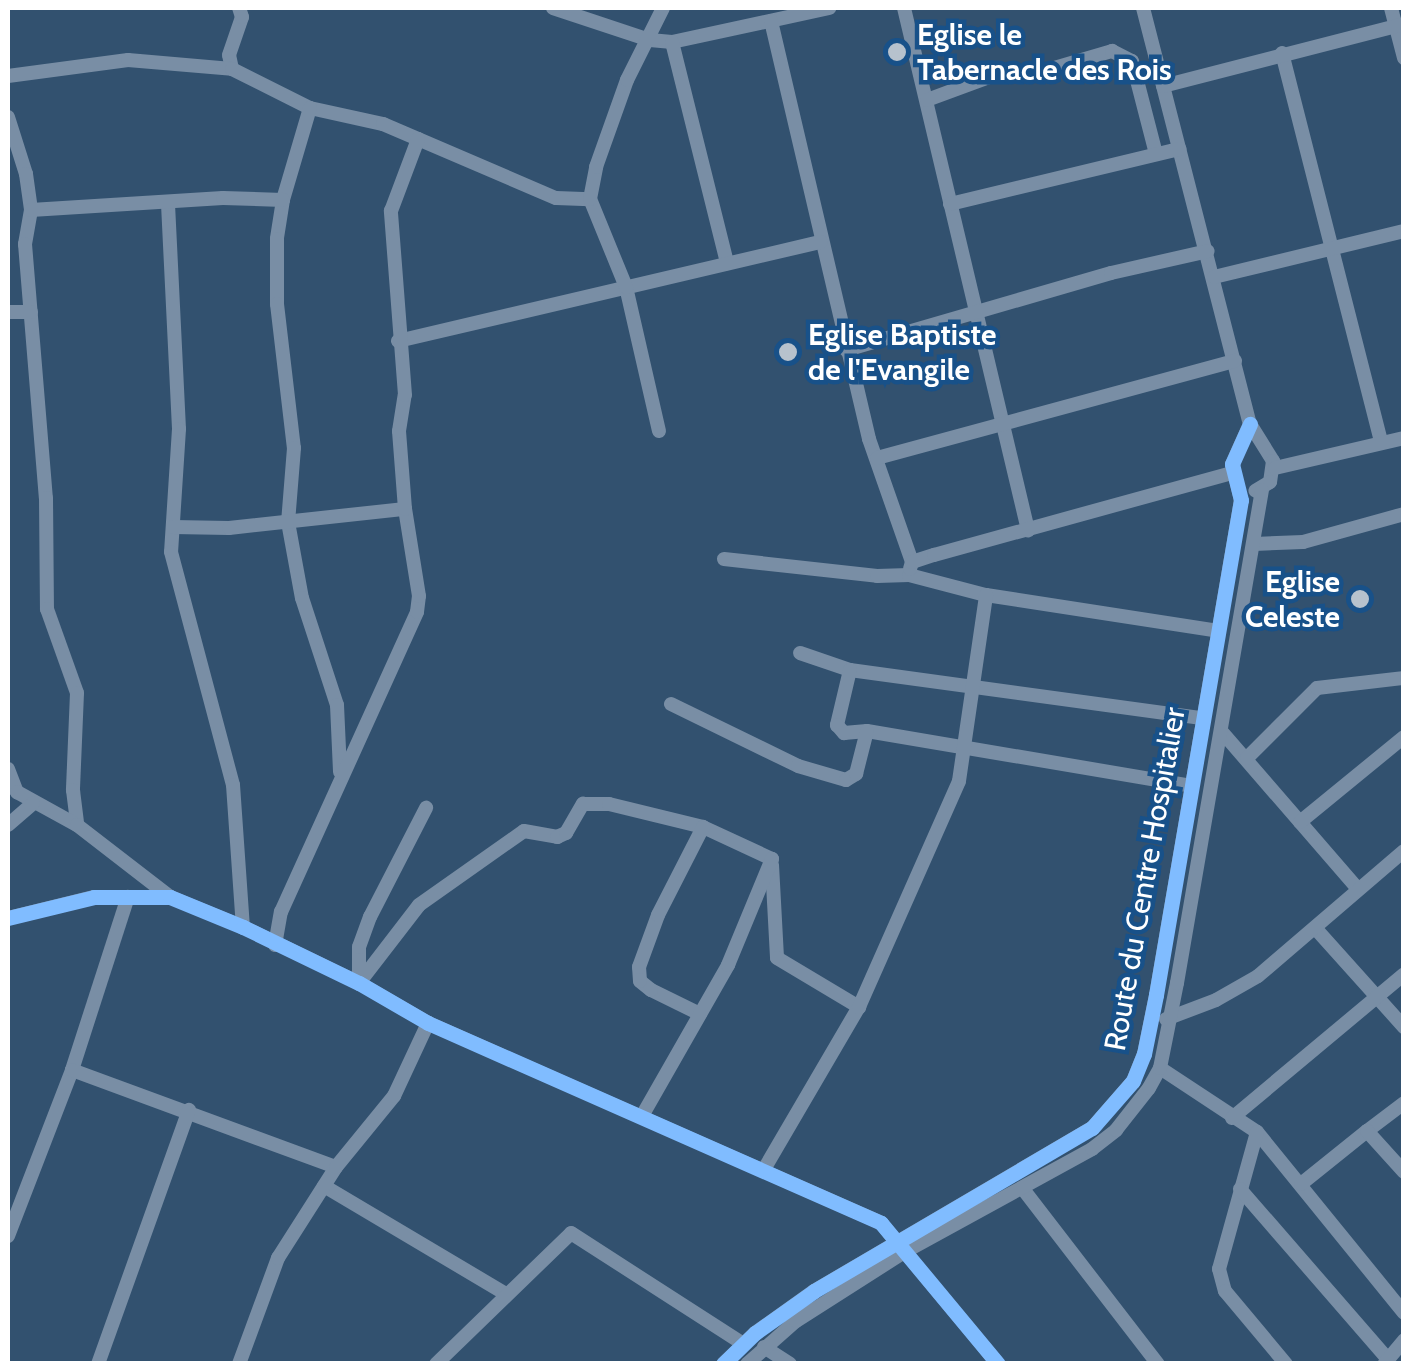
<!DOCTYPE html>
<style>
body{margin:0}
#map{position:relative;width:1411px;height:1371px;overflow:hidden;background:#32516f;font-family:Cabin,sans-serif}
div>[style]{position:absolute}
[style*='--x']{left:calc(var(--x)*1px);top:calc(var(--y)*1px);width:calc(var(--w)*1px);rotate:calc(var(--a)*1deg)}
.minor>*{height:14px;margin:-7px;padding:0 7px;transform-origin:7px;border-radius:7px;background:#798ea5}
.cycleway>*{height:15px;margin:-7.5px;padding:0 7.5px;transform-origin:7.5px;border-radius:7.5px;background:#80bcff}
.dots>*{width:28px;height:28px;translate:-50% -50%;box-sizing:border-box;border:5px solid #185189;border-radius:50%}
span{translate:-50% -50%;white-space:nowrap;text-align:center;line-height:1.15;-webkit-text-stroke:9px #185189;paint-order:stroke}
.poi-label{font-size:30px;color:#fff;font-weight:700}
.left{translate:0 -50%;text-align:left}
.right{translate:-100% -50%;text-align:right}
.street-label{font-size:30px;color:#fff}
.frame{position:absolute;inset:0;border:10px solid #fff;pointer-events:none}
</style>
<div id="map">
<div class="minor">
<i style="--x:553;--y:8;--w:102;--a:18.3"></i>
<i style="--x:650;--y:40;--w:22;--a:5"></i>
<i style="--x:672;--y:42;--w:161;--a:-12.2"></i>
<i style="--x:904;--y:8;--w:537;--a:76.64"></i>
<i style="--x:1143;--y:8;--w:430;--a:75.6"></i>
<i style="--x:1250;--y:424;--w:44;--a:58.1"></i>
<i style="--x:1273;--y:461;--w:21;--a:98"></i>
<i style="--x:1270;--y:482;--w:17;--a:149"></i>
<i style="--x:1391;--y:8;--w:52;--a:75.4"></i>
<i style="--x:771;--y:21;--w:429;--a:76.8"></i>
<i style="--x:869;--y:439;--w:130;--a:70.7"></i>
<i style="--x:672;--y:42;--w:228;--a:76"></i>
<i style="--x:1282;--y:53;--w:401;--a:75.7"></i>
<i style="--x:232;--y:69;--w:14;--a:-102"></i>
<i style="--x:229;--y:55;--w:40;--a:-71.1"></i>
<i style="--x:242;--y:17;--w:9;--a:-108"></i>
<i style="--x:8;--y:76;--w:121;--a:-7.6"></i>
<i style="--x:128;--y:60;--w:104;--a:4.9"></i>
<i style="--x:232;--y:69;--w:87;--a:26.6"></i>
<i style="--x:310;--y:108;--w:75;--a:12.4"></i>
<i style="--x:383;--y:124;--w:188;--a:23.2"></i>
<i style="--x:556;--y:198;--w:34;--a:2"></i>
<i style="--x:1163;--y:86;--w:249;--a:-14.4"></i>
<i style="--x:927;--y:100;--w:86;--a:-20.3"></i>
<i style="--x:1008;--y:70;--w:20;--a:18"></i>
<i style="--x:1027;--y:76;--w:89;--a:-16.4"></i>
<i style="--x:1112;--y:51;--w:22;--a:27"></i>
<i style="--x:1132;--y:61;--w:96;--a:75.5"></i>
<i style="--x:310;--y:108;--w:96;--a:106.4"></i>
<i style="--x:283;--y:200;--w:39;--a:99"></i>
<i style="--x:277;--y:239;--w:65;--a:90"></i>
<i style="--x:277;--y:304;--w:145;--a:83.3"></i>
<i style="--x:294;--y:448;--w:74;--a:94.6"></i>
<i style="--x:288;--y:522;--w:77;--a:79.6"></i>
<i style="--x:302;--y:598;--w:113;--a:71.9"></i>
<i style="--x:337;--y:705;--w:67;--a:87.4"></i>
<i style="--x:8;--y:117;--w:60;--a:72.5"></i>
<i style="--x:26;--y:174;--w:36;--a:82"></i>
<i style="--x:31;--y:210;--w:35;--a:100"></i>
<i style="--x:25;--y:244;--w:255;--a:85.3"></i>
<i style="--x:46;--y:498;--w:111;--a:89.5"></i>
<i style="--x:47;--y:609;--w:89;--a:70.3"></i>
<i style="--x:77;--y:693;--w:97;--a:92.4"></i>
<i style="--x:73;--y:790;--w:35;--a:83"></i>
<i style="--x:168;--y:204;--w:225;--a:87.2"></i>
<i style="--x:179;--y:429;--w:123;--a:93.7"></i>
<i style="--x:171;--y:552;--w:241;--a:75.1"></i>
<i style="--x:233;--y:785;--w:142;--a:86"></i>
<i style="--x:950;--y:204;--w:236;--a:-13.5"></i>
<i style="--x:31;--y:210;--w:192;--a:-3.6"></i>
<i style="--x:223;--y:198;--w:60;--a:1.9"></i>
<i style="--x:1214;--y:277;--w:195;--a:-13.6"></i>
<i style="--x:8;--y:312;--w:23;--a:0"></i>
<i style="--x:398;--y:341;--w:434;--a:-13.2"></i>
<i style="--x:846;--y:350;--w:276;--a:-16.2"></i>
<i style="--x:1111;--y:273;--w:99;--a:-12.8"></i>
<i style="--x:659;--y:431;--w:148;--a:-102.9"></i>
<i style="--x:626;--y:287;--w:95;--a:-112.2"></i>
<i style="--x:590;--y:199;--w:33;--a:-79"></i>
<i style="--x:596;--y:167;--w:92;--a:-70.4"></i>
<i style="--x:627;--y:80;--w:80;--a:-63.4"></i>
<i style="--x:877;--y:458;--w:371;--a:-15.2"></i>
<i style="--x:1275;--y:468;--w:132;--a:-13.1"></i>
<i style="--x:173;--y:527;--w:56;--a:1"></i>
<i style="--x:229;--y:528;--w:177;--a:-6.2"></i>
<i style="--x:1254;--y:544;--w:49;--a:-2.3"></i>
<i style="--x:1303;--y:542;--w:105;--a:-15.5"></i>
<i style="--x:724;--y:559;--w:154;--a:6.3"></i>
<i style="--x:877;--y:576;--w:32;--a:-2"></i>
<i style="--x:909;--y:575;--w:80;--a:14.6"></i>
<i style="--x:986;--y:595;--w:235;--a:8.8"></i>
<i style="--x:910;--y:569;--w:7;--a:-74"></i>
<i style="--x:912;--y:562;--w:23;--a:-18"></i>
<i style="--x:934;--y:555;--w:309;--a:-15.4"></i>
<i style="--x:800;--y:653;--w:53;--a:18.8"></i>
<i style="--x:850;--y:670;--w:355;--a:7.8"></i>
<i style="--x:850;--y:670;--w:57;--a:103.3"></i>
<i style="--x:837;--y:725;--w:11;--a:49"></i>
<i style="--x:844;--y:733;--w:23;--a:-5"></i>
<i style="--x:867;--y:731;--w:329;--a:9.6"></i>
<i style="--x:671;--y:704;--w:141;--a:26"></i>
<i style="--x:798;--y:766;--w:50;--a:16.3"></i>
<i style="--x:846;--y:780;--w:12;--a:-31"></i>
<i style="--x:856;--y:774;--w:44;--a:-75.7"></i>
<i style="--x:1222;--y:732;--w:208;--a:49.1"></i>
<i style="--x:1247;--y:758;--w:99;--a:-45"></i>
<i style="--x:1317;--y:688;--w:88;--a:-6.6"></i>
<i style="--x:8;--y:769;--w:25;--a:69"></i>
<i style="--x:17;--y:792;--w:68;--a:28.8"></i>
<i style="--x:77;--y:825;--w:118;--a:37.7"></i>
<i style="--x:1300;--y:822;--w:134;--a:-39.3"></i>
<i style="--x:8;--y:825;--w:33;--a:-41"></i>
<i style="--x:772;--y:865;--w:93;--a:86.9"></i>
<i style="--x:777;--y:958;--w:96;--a:30.9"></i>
<i style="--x:8;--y:918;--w:89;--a:-13.7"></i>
<i style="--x:94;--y:897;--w:76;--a:0"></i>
<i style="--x:170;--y:897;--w:79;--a:22.3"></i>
<i style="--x:243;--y:927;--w:129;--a:25.8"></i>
<i style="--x:359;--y:983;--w:80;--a:30.1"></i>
<i style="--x:428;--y:1023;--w:495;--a:23.8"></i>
<i style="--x:881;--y:1223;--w:183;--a:50.3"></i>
<i style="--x:1316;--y:929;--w:132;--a:48.1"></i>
<i style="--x:275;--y:945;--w:34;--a:-80"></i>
<i style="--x:281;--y:912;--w:329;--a:-65.6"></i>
<i style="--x:417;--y:612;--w:16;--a:-83"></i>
<i style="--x:419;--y:596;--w:88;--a:-99.1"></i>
<i style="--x:405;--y:509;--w:78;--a:-94.4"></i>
<i style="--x:399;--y:431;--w:36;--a:-81"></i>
<i style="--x:405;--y:395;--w:185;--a:-94.4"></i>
<i style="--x:391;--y:211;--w:77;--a:-69.4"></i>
<i style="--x:359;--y:983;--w:98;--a:-52.4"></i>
<i style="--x:419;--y:905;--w:128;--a:-35.2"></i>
<i style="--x:524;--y:831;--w:34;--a:10"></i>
<i style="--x:557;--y:837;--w:10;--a:-24"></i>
<i style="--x:566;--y:833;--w:34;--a:-60"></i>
<i style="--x:583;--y:804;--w:26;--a:0"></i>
<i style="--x:609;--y:804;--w:97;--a:13.7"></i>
<i style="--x:703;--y:827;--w:76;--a:24.9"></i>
<i style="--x:359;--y:983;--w:36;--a:-90"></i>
<i style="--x:359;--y:947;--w:32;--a:-70"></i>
<i style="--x:370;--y:917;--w:123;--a:-62.8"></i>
<i style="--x:700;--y:1014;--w:55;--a:-153.9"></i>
<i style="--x:651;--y:990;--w:14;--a:-141"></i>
<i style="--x:640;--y:981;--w:14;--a:-94"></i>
<i style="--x:639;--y:967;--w:55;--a:-69.9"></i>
<i style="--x:658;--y:915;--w:99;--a:-62.9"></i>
<i style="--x:1166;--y:1019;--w:53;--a:-20.8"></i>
<i style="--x:1216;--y:1000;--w:48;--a:-29.7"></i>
<i style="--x:1258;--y:976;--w:192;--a:-40.6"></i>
<i style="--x:1160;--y:1068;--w:116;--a:33.4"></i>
<i style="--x:1257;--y:1132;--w:233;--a:50.9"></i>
<i style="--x:72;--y:1070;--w:182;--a:-72.1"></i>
<i style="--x:642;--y:1116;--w:174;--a:-60.3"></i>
<i style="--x:728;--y:965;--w:115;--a:-67.5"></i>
<i style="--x:1232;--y:1118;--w:224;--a:-39.9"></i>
<i style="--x:1367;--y:1131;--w:46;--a:-37.1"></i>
<i style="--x:1257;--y:1132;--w:142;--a:105.5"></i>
<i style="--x:1219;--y:1269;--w:23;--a:75"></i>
<i style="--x:1225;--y:1291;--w:95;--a:50.1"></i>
<i style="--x:763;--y:1171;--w:190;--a:-59.7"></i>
<i style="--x:859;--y:1007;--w:247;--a:-66.1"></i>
<i style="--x:959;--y:781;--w:188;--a:-81.7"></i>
<i style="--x:1301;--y:1184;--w:85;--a:-38.8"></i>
<i style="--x:1367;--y:1131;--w:55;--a:47.9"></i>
<i style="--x:324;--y:1186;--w:212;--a:30.7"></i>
<i style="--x:1023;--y:1189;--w:221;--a:52.4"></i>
<i style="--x:1240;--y:1189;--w:224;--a:49"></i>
<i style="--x:8;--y:1236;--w:178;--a:-68.9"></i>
<i style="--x:72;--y:1070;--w:281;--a:20.2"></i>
<i style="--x:764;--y:1347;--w:31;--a:33"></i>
<i style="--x:1385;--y:1363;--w:30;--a:-50"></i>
<i style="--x:98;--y:1364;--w:270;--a:-70.3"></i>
<i style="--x:239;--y:1364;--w:113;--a:-69.8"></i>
<i style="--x:278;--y:1258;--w:108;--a:-57.5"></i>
<i style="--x:336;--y:1167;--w:92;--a:-50.8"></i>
<i style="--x:394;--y:1096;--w:81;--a:-65"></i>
<i style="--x:436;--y:1364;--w:188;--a:-44.1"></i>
<i style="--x:571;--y:1233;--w:203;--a:32.8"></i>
<i style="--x:723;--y:1364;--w:45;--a:-44.1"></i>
<i style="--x:755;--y:1333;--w:72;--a:-35.4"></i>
<i style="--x:814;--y:1291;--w:322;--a:-30.4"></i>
<i style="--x:1092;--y:1128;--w:62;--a:-48.9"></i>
<i style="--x:1133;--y:1081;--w:29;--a:-68"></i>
<i style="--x:1144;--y:1054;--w:60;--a:-78.5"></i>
<i style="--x:1156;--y:995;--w:502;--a:-80.26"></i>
<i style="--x:1241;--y:500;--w:37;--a:-104"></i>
<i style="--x:1232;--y:464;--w:44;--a:-65.8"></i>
<i style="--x:747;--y:1364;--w:65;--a:-41.3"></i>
<i style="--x:796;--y:1321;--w:130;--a:-32.5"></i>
<i style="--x:906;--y:1251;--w:212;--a:-28.7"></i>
<i style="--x:1092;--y:1149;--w:31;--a:-38"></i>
<i style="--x:1116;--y:1130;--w:53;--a:-51.8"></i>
<i style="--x:1149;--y:1088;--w:23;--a:-61"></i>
<i style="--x:1160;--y:1068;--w:87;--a:-78.7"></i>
<i style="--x:1177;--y:983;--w:500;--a:-80.22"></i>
</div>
<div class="cycleway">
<i style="--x:8;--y:918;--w:89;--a:-13.7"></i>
<i style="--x:94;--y:897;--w:76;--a:0"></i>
<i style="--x:170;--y:897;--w:79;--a:22.3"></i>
<i style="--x:243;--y:927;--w:129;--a:25.8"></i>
<i style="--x:359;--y:983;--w:80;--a:30.1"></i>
<i style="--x:428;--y:1023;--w:495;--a:23.8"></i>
<i style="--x:881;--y:1223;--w:183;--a:50.3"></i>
<i style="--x:723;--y:1364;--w:45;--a:-44.1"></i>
<i style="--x:755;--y:1333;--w:72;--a:-35.4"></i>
<i style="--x:814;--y:1291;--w:322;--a:-30.4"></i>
<i style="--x:1092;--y:1128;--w:62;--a:-48.9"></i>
<i style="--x:1133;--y:1081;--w:29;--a:-68"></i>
<i style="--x:1144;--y:1054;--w:60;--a:-78.5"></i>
<i style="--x:1156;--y:995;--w:502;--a:-80.26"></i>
<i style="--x:1241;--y:500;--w:37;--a:-104"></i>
<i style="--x:1232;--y:464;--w:44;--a:-65.8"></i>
</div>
<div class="dots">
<i style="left:897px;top:52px;background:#b7c2cd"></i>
<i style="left:788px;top:352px;background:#b7c2cd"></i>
<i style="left:1360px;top:599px;background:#b7c2cd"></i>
</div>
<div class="poi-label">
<span class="left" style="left:917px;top:52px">Eglise le<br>Tabernacle des Rois</span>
<span class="left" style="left:808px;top:352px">Eglise Baptiste<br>de l'Evangile</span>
<span class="right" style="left:1340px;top:599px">Eglise<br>Celeste</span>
</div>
<div class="street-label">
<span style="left:1145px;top:879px;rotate:-80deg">Route du Centre Hospitalier</span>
</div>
<div class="frame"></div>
</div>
